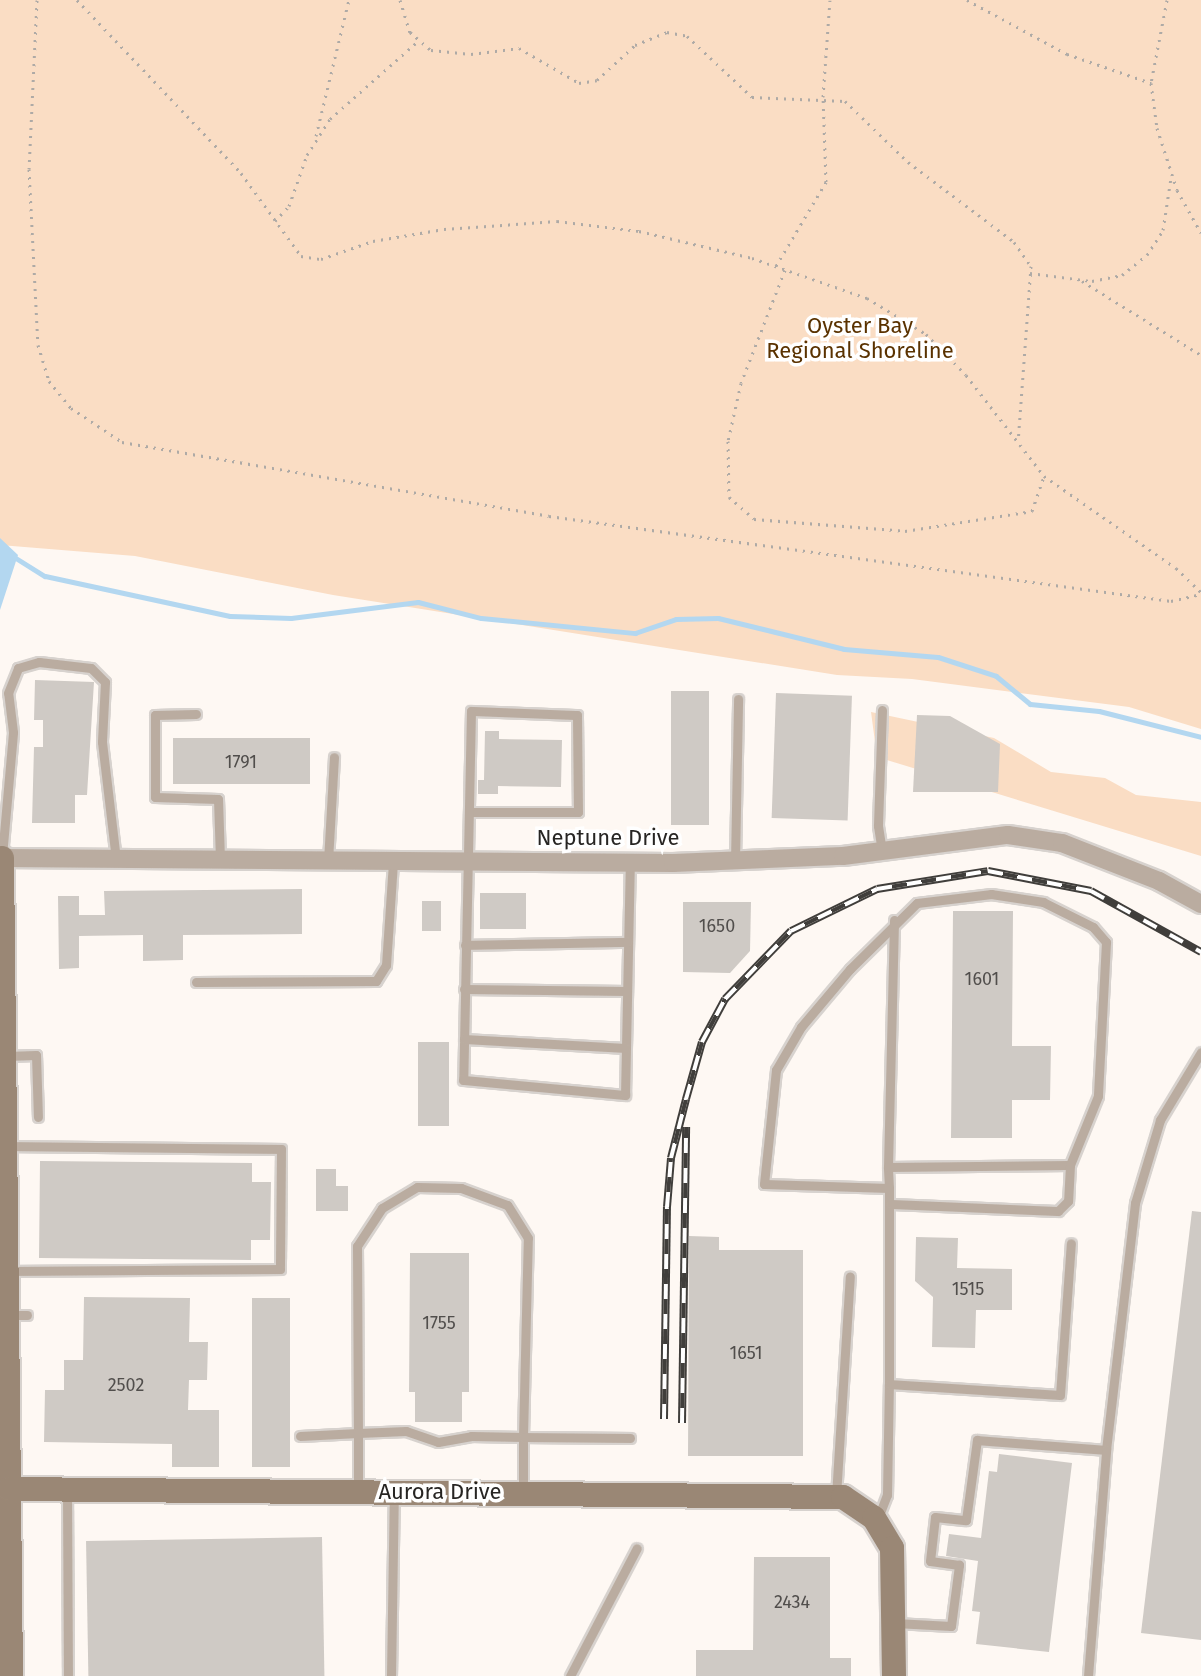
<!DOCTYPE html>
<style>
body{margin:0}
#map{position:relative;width:1201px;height:1676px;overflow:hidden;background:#fef8f3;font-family:"Fira Sans",sans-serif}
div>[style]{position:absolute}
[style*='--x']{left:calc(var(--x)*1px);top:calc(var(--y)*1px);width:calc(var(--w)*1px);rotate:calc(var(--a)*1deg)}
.green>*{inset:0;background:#faddc4}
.water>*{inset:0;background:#b3d7f0}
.stream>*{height:5px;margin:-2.5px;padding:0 2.5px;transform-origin:2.5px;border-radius:2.5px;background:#b3d7f0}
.building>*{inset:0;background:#cfcac5;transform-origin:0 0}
.path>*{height:3px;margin-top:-1.5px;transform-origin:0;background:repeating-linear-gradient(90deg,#aeaaa6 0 2px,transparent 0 8px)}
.roads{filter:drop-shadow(2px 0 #d7d2ce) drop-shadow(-2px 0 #d7d2ce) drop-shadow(0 2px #d7d2ce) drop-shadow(0 -2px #d7d2ce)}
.lane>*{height:9px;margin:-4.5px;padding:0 4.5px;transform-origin:4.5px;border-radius:4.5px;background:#baaca0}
.street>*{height:18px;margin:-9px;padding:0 9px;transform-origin:9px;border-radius:9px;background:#baaca0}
.secondary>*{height:24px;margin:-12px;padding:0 12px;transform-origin:12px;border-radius:12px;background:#9a8775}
.rail>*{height:8px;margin-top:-4px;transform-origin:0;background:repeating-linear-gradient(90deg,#fff 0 15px,#403e3b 0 30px);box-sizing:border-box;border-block:2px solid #403e3b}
span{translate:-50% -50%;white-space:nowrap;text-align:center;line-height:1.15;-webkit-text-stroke:7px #fff;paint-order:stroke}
.number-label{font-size:18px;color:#514e4c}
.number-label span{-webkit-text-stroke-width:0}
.park-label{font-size:22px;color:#5a3200}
.street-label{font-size:22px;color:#272523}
</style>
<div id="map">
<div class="green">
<i style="clip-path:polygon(0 0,1201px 0,1201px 729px,1129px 707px,912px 679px,837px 675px,333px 595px,135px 556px,0 545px)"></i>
<i style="clip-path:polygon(871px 712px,994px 738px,1051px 772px,1105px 778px,1136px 795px,1201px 802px,1201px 856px,877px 757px)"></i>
</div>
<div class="water">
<i style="clip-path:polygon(0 538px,18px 555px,0 610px)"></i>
</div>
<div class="stream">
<i style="--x:14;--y:557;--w:36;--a:32"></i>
<i style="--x:45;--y:576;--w:189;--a:12.2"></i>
<i style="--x:230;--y:616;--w:61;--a:1.9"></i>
<i style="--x:291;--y:618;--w:128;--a:-7.2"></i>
<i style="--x:418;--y:602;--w:65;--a:14.3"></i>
<i style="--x:481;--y:618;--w:155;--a:5.6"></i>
<i style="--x:635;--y:633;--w:43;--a:-18.9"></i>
<i style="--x:676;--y:619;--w:42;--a:-1.4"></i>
<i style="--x:718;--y:618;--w:130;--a:13.8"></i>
<i style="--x:844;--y:649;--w:94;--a:4.9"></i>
<i style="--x:938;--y:657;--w:61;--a:18.1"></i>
<i style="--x:996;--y:676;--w:44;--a:39.5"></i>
<i style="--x:1030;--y:704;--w:69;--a:5.8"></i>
<i style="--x:1099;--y:711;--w:105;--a:14.3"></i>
</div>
<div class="building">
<i style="clip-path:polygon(35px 680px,94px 682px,87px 795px,75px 795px,75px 823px,32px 823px,34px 747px,43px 747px,43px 720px,34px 720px)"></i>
<i style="left:671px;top:691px;width:38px;height:134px"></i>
<i style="left:776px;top:693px;width:76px;height:125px;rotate:2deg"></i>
<i style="clip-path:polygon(917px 715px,950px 716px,1000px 744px,998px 792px,913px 792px)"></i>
<i style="clip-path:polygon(485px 731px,499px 731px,499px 739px,562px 740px,561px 787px,498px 786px,498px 794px,478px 794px,478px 780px,484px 780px)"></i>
<i style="left:173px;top:738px;width:137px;height:46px"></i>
<i style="clip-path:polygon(302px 889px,302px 934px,183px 935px,183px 960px,143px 961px,143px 935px,79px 936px,79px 968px,59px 969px,58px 896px,79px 896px,79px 915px,105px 915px,104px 891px)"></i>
<i style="left:480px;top:893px;width:46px;height:36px"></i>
<i style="left:422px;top:901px;width:19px;height:30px"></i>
<i style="clip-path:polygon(683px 902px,751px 902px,750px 951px,730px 973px,683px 972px)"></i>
<i style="clip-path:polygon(953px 911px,1013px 911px,1012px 1046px,1051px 1046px,1050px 1100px,1012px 1100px,1012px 1138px,951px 1138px)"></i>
<i style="left:418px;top:1042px;width:31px;height:84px"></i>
<i style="clip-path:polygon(40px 1161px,252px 1163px,252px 1182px,271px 1182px,270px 1240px,251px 1240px,251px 1260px,39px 1258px)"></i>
<i style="clip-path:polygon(316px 1169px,336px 1169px,336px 1186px,348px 1186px,348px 1211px,316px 1211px)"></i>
<i style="clip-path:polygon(1192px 1211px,1201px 1212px,1201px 1640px,1141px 1633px)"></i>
<i style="clip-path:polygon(689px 1236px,719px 1237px,719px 1250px,803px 1250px,803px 1456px,688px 1456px)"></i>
<i style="clip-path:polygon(916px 1237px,958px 1238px,957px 1268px,1012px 1269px,1012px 1310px,976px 1310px,975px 1348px,932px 1347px,933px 1297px,915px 1281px)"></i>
<i style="clip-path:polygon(410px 1253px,469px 1253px,469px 1392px,462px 1392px,462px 1422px,415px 1422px,415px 1392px,409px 1392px)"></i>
<i style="clip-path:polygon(84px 1297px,190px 1298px,189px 1342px,208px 1342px,207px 1380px,189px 1380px,188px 1410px,219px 1410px,219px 1467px,172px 1467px,172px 1444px,44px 1442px,45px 1390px,64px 1390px,64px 1360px,83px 1360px)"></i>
<i style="left:252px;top:1298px;width:38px;height:169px"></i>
<i style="clip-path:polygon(999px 1454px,1072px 1463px,1049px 1652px,976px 1644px,980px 1612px,972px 1611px,978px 1561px,946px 1556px,949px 1534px,981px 1538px,989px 1471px,997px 1472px)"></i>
<i style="left:322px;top:1537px;width:139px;height:236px;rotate:89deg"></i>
<i style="clip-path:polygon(754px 1557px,830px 1557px,830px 1658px,851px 1658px,851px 1676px,696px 1676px,696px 1650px,753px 1650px)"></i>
</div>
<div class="path">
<i style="--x:37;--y:0;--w:169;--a:92.7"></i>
<i style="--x:29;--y:169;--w:176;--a:87.1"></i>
<i style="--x:38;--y:345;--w:38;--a:73"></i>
<i style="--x:49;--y:381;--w:35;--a:51"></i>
<i style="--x:71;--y:408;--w:61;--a:33.7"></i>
<i style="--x:122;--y:442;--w:433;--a:9.8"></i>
<i style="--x:549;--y:516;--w:628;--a:7.78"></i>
<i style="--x:1171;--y:601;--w:31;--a:-13"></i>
<i style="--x:77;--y:0;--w:238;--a:46.5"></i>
<i style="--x:241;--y:173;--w:102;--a:54.1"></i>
<i style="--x:301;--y:256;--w:20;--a:9"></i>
<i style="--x:321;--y:259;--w:55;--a:-19.1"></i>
<i style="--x:373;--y:241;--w:72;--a:-9.6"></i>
<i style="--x:444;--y:229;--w:113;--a:-4"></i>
<i style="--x:557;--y:221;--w:83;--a:7"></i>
<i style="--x:639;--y:231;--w:116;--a:13.4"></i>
<i style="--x:752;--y:258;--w:122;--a:19.2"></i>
<i style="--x:867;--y:298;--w:69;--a:31.4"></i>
<i style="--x:926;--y:334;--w:57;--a:45.7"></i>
<i style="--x:966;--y:375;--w:128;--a:52.3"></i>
<i style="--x:1044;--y:476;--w:161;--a:34.9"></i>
<i style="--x:1176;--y:568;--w:35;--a:44"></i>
<i style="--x:400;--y:0;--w:34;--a:73"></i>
<i style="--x:410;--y:32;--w:28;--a:41"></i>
<i style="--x:431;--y:50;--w:40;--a:5.7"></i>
<i style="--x:471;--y:54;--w:48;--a:-7.1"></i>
<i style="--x:519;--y:48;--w:69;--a:30.3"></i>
<i style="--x:579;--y:83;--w:18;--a:-9"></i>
<i style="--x:597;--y:80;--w:52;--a:-42.6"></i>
<i style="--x:635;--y:45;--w:35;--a:-22"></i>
<i style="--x:667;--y:32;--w:20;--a:11"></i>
<i style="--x:687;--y:36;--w:89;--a:43.2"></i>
<i style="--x:752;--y:97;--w:93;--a:2.5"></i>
<i style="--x:845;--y:101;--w:88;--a:44.1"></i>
<i style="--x:908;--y:162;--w:133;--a:37"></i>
<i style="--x:1014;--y:242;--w:29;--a:55"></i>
<i style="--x:1031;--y:266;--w:175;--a:94.2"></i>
<i style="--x:967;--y:0;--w:114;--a:28.4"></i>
<i style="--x:1067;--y:54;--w:89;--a:19"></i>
<i style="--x:1167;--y:0;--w:85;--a:100.9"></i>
<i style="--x:1151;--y:83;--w:45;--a:82.4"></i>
<i style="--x:1157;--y:128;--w:65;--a:72.1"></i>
<i style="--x:1177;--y:190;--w:49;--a:60.8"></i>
<i style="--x:316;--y:136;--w:140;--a:-76.4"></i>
<i style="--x:275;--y:221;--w:21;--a:-47"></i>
<i style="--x:289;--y:206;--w:54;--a:-70.6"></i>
<i style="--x:307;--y:155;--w:43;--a:-57.4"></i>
<i style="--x:330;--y:119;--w:116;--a:-41.5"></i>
<i style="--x:776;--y:266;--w:98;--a:-59.2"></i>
<i style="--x:826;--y:182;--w:85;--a:-92"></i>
<i style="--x:823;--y:97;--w:97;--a:-85.9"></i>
<i style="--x:785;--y:270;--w:121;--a:111.3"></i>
<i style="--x:741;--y:383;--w:59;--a:102.6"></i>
<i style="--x:728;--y:441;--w:56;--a:89"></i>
<i style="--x:729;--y:497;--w:33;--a:41"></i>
<i style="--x:754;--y:519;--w:151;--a:4.5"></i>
<i style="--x:905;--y:531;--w:129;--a:-8.9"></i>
<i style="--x:1032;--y:511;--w:37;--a:-71"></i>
<i style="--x:1030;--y:273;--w:63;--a:7.4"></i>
<i style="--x:1092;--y:281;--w:31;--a:-11"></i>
<i style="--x:1122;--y:275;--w:32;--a:-39"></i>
<i style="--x:1147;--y:255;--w:30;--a:-57"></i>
<i style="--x:1163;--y:230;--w:53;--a:-81.3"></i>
<i style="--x:1082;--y:281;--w:140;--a:31.9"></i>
</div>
<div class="roads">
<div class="lane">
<i style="--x:882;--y:710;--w:116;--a:92"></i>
<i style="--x:878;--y:826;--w:24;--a:81"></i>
<i style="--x:196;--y:714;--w:41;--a:178.6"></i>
<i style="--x:155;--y:715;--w:82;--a:90"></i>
<i style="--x:155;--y:797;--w:63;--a:1.8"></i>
<i style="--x:218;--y:799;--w:61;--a:88.1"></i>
<i style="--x:473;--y:812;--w:105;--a:0"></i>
<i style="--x:578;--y:812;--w:97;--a:-90.6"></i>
<i style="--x:577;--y:715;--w:106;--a:-177.8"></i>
<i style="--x:471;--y:711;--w:369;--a:91.2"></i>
<i style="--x:463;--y:1080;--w:163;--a:5.3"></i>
<i style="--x:625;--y:1095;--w:232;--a:-88.8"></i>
<i style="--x:2;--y:856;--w:124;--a:-84.9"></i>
<i style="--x:13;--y:732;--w:39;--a:-97"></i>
<i style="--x:8;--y:693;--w:27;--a:-68"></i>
<i style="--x:18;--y:668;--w:22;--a:-16"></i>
<i style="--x:39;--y:662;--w:52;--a:6.6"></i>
<i style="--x:91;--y:668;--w:20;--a:45"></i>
<i style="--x:105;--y:682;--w:60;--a:92.9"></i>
<i style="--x:102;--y:742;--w:118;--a:83.2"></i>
<i style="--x:328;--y:861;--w:104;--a:-86.7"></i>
<i style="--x:735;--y:861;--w:162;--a:-88.9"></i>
<i style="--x:465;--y:945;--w:163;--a:-1.1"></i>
<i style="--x:196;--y:982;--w:180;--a:-0.3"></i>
<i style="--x:376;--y:981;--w:19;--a:-58"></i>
<i style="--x:386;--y:965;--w:104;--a:-86.1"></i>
<i style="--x:464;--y:989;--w:163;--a:0.7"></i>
<i style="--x:464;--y:1039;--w:162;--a:3.2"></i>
<i style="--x:6;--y:1056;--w:30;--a:-2"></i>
<i style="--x:36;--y:1055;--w:62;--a:88.2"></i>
<i style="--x:6;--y:1146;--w:275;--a:0.6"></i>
<i style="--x:281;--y:1149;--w:120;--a:90.5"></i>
<i style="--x:280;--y:1269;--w:270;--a:179.6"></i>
<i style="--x:888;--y:1167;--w:247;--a:-88.6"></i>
<i style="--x:889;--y:1188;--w:21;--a:-93"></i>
<i style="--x:888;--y:1167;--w:182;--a:-0.6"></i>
<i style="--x:10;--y:1315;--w:17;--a:0"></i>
<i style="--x:889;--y:1384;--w:196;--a:-90"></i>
<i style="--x:889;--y:1188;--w:125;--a:-178.2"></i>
<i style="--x:764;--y:1184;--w:115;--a:-84"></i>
<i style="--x:776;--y:1070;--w:50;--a:-59.8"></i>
<i style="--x:801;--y:1027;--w:76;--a:-49.8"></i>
<i style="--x:850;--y:969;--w:94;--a:-44.6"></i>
<i style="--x:917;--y:903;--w:75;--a:-6.9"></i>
<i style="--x:991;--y:894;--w:53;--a:8.7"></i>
<i style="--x:1043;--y:902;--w:56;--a:26.6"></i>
<i style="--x:1093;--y:927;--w:20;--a:49"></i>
<i style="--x:1106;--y:942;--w:154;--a:93"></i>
<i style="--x:1098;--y:1096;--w:74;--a:112.1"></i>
<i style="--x:1070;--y:1165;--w:36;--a:93"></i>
<i style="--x:1068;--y:1201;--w:14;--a:135"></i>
<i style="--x:1058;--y:1211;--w:168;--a:-177.6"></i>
<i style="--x:300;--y:1436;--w:58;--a:-3"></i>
<i style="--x:358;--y:1433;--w:48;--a:-2.4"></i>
<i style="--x:406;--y:1431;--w:34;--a:19"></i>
<i style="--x:438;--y:1442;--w:34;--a:-10"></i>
<i style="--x:471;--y:1436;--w:52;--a:1.1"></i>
<i style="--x:523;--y:1437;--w:199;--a:-88.6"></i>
<i style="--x:528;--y:1238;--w:39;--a:-122"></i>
<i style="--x:507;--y:1205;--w:49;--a:-159.7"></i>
<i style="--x:461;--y:1188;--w:44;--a:-178.7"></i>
<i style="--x:417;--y:1187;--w:41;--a:149"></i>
<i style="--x:382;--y:1208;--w:45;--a:123.3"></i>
<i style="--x:357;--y:1246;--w:187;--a:89.7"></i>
<i style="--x:358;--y:1433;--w:58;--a:90"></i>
<i style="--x:67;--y:1491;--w:185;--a:89.7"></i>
<i style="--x:523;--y:1492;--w:55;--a:-90"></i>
<i style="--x:523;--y:1437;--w:107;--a:0.5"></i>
<i style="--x:836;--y:1496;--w:220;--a:-86.4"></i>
<i style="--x:878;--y:1518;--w:25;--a:-69"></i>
<i style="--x:887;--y:1495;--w:111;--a:-89"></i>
<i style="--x:889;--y:1384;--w:171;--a:3.7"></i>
<i style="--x:1060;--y:1395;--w:152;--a:-85.9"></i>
<i style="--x:895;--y:1623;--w:56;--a:3.1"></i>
<i style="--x:951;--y:1626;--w:62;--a:-82.5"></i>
<i style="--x:959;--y:1565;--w:29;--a:-172"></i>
<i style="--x:930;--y:1561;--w:44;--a:-83.5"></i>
<i style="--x:935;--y:1517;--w:31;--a:6"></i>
<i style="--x:966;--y:1520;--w:81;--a:-82.2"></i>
<i style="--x:977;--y:1440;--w:129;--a:4.4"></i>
<i style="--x:1106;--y:1450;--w:249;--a:-83.3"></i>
<i style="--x:1135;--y:1203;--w:87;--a:-73.2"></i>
<i style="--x:1160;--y:1120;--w:79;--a:-58.9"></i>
<i style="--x:391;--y:1676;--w:181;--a:-89.1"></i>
<i style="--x:570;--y:1676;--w:144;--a:-62.4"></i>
<i style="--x:1088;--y:1676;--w:227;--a:-85.4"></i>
</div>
<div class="street">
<i style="--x:0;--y:858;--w:673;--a:0.43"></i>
<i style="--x:673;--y:863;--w:170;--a:-2.4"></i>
<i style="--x:843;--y:856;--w:166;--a:-7.3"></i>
<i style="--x:1008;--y:835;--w:55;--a:8.4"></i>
<i style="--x:1062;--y:843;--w:104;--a:21.4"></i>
<i style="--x:1159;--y:881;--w:48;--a:28.7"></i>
</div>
<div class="secondary">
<i style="--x:2;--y:858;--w:818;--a:89.37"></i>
<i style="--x:9;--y:1489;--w:834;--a:0.55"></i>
<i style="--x:843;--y:1497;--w:37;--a:34"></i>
<i style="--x:874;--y:1518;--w:35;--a:59"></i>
<i style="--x:892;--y:1548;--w:128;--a:89.1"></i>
</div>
</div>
<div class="rail">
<i style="--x:664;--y:1419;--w:212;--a:-89.2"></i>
<i style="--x:667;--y:1207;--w:49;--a:-85.3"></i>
<i style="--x:671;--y:1158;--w:61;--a:-75.7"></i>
<i style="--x:686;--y:1099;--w:59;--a:-74.3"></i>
<i style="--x:702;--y:1042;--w:49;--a:-61.9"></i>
<i style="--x:725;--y:999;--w:95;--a:-45.9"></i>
<i style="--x:791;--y:931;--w:96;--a:-26"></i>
<i style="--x:877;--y:889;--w:112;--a:-9.2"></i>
<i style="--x:988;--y:871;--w:105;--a:11"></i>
<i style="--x:1091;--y:891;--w:126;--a:29"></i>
<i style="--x:682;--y:1423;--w:296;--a:-89.2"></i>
</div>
<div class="number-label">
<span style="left:241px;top:762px">1791</span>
<span style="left:717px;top:926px">1650</span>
<span style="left:982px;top:979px">1601</span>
<span style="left:968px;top:1289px">1515</span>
<span style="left:439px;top:1323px">1755</span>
<span style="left:746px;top:1353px">1651</span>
<span style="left:126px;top:1385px">2502</span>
<span style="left:792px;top:1602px">2434</span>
</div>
<div class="park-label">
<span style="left:860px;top:338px">Oyster Bay<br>Regional Shoreline</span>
</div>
<div class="street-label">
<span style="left:608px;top:838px">Neptune Drive</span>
<span style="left:440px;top:1492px">Aurora Drive</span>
</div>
</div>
